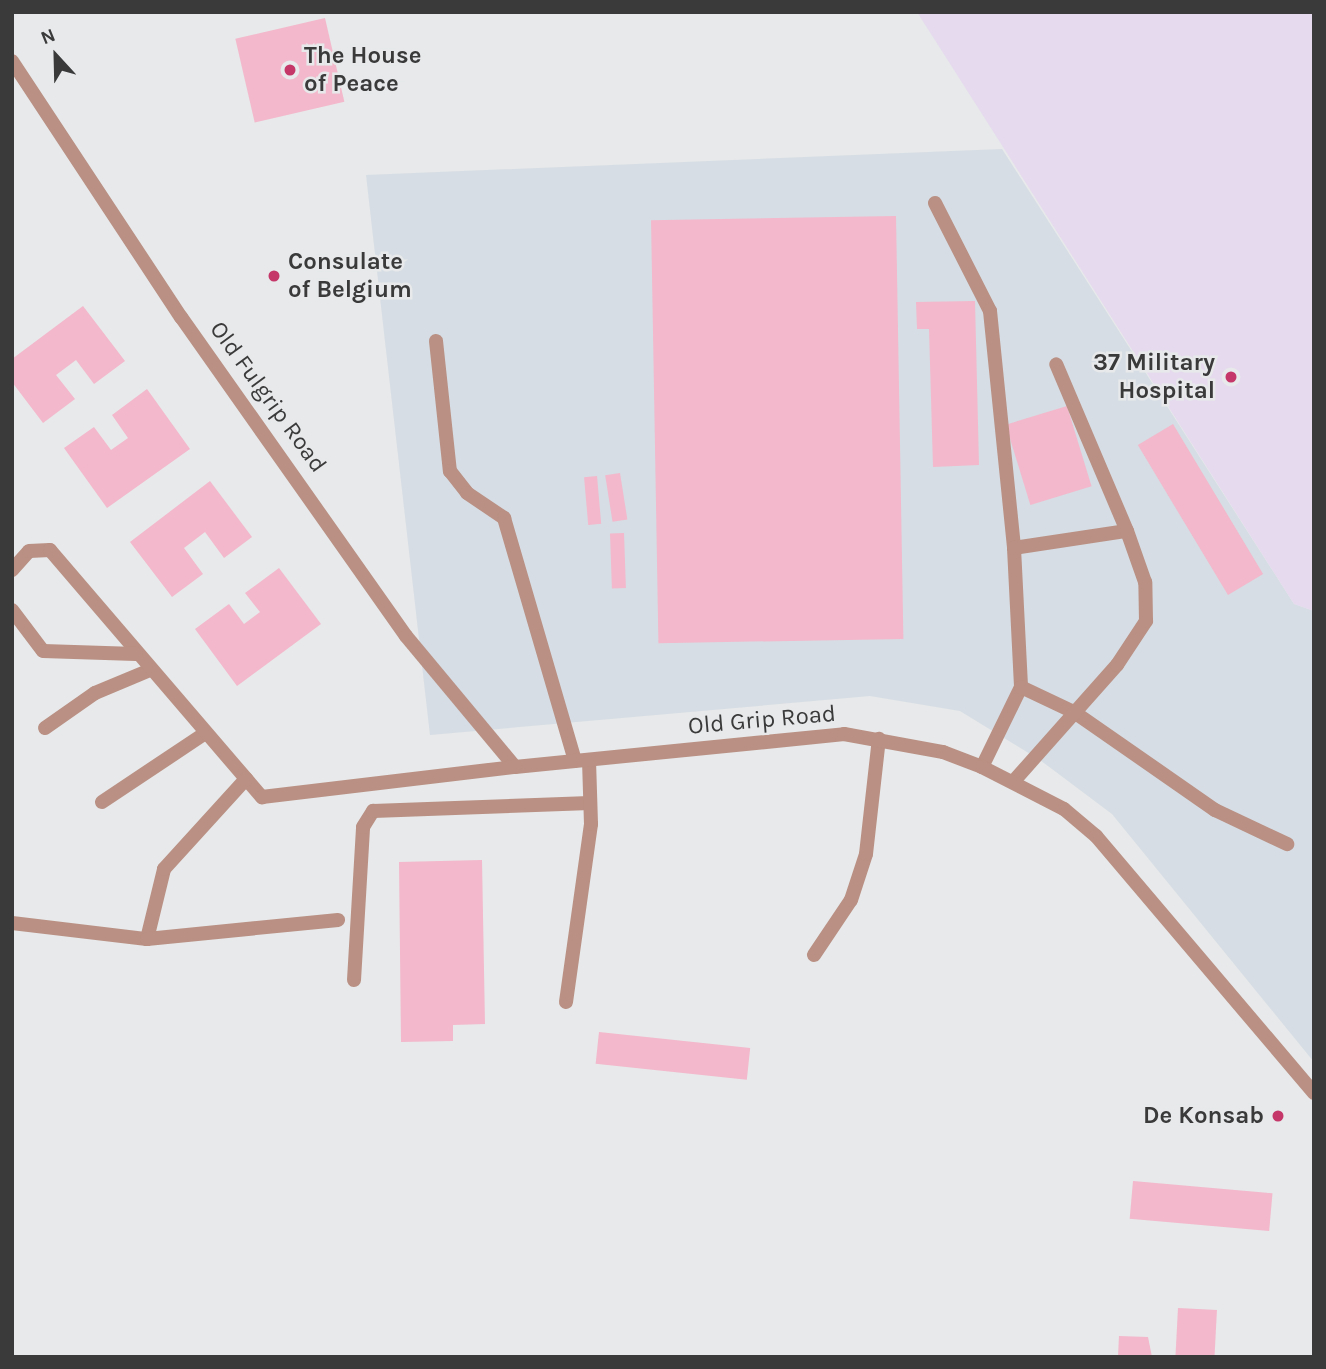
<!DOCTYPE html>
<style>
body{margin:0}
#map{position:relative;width:1326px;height:1369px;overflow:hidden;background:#e7e9ea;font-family:Karla,sans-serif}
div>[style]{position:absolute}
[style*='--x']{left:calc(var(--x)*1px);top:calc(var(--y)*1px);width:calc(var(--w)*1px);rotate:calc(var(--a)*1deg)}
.built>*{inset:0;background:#d6dde4}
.medical>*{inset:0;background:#e5daee}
.building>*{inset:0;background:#f3b8cb;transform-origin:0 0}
.lane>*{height:14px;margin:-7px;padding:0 7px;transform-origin:7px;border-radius:7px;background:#b99083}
.street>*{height:14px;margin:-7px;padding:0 7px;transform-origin:7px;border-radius:7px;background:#b99083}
.dots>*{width:19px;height:19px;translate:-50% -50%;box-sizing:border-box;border:4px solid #e7e9ea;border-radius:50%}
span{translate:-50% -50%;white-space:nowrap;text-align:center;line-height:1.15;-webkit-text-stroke:5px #e7e9ea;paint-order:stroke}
.poi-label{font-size:24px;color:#3a3a3b;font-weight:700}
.left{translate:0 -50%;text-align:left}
.right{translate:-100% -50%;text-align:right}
.street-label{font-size:24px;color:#3a3a3b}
.frame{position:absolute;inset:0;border:14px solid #3a3a3b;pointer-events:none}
.north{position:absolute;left:21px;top:21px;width:70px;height:70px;-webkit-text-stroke:5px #e7e9ea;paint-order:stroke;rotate:338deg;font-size:19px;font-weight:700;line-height:28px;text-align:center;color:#3a3a3b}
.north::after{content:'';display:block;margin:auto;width:24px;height:32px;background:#3a3a3b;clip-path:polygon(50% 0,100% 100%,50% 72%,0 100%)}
</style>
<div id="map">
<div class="built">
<i style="clip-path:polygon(1002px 149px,1294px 604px,1314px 611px,1314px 1062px,1112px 814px,1040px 760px,960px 711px,870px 696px,430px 735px,366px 175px)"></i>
</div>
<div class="medical">
<i style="clip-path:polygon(917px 12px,1314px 12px,1314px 611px,1294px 604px)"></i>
</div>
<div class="building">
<i style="left:325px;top:18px;width:86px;height:92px;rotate:77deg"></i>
<i style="left:896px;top:216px;width:423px;height:245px;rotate:89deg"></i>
<i style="clip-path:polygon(975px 301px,979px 465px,933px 467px,929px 329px,917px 329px,916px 302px)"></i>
<i style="clip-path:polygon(83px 306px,125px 361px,94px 384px,76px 360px,56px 375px,75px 399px,43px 423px,12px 382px,12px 359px)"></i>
<i style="clip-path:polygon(147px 389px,190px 449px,107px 508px,64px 448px,94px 427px,111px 450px,128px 438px,112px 415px)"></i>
<i style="left:1067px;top:406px;width:84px;height:64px;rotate:73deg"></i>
<i style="left:1173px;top:424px;width:175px;height:41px;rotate:59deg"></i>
<i style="left:620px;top:473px;width:47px;height:15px;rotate:81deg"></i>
<i style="left:597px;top:476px;width:48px;height:13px;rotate:85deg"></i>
<i style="clip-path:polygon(210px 481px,252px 537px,224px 558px,205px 532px,184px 548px,203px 574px,172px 597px,130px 542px)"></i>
<i style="left:624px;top:533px;width:55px;height:14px;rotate:88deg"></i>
<i style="clip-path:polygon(279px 568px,321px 624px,237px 686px,195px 629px,229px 604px,244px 624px,260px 612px,245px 593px)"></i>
<i style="clip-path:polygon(482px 860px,485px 1024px,453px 1025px,453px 1041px,401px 1042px,399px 862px)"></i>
<i style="left:599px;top:1032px;width:152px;height:32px;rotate:6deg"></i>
<i style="left:1133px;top:1181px;width:140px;height:38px;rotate:5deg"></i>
<i style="left:1178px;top:1308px;width:39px;height:49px;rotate:3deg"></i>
<i style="clip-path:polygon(1119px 1336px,1148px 1337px,1152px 1357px,1118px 1357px)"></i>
</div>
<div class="lane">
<i style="--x:935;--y:203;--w:121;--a:63"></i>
<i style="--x:990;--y:311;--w:238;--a:84.2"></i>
<i style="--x:1014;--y:548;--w:139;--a:87.1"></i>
<i style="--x:1021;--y:687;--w:89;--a:116"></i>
<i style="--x:436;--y:341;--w:131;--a:83.9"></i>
<i style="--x:450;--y:471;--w:28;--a:52"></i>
<i style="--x:467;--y:493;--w:45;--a:34"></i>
<i style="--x:504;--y:518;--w:253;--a:73.7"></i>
<i style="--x:1014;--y:548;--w:114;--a:-8.6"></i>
<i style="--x:1127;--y:531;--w:181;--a:-113"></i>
<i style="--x:1021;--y:687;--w:59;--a:25.3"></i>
<i style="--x:1074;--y:712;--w:172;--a:34.8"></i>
<i style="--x:1215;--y:810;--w:80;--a:25.3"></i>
<i style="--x:45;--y:728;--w:61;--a:-35"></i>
<i style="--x:95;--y:693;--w:60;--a:-22.7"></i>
<i style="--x:1013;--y:782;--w:157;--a:-48.4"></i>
<i style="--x:1117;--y:665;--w:53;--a:-56.6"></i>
<i style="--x:1146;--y:621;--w:39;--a:-91"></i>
<i style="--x:1145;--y:582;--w:54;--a:-109.4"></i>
<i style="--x:102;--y:802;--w:123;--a:-33.7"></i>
<i style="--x:814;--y:955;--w:66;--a:-56.1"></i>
<i style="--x:851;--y:900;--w:48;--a:-71.9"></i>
<i style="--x:866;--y:854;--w:116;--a:-83.6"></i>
<i style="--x:354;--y:980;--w:153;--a:-86.6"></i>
<i style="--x:363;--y:827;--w:19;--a:-58"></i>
<i style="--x:373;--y:811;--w:217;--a:-2.1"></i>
<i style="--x:566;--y:1002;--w:180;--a:-82"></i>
<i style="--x:591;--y:824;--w:64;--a:-91.8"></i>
</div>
<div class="street">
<i style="--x:12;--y:61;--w:307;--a:56.6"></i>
<i style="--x:181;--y:317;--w:390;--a:54.8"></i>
<i style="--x:406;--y:636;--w:170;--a:50.2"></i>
<i style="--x:515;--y:767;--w:331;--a:-5.7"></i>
<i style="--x:844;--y:734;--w:101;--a:10.3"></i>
<i style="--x:943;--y:752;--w:42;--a:21"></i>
<i style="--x:982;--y:767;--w:92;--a:27.1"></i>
<i style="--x:1064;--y:809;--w:42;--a:40.2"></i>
<i style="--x:1096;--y:836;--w:337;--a:49.7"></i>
<i style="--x:12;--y:570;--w:25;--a:-48"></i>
<i style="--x:29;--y:551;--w:21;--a:-3"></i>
<i style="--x:50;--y:550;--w:326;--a:49.4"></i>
<i style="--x:262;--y:797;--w:255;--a:-6.8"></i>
<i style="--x:12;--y:610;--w:51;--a:52.9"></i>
<i style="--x:43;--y:651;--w:93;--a:1.8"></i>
<i style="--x:12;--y:923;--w:136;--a:6.8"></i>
<i style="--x:147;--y:939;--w:72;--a:-76.3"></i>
<i style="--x:164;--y:869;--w:122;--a:-47.7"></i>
<i style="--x:147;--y:939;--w:192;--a:-5.7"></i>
</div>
<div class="dots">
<i style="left:290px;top:70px;background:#c43768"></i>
<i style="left:274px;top:276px;background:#c43768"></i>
<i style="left:1231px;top:377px;background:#c43768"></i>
<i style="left:1278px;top:1116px;background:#c43768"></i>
</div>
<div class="poi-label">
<span class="left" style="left:304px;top:70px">The House<br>of Peace</span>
<span class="left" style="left:288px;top:276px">Consulate<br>of Belgium</span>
<span class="right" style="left:1215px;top:377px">37 Military<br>Hospital</span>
<span class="right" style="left:1264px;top:1116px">De Konsab</span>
</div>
<div class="street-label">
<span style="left:268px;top:397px;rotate:54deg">Old Fulgrip Road</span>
<span style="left:762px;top:720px;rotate:-5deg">Old Grip Road</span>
</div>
<div class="frame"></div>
<div class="north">N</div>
</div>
